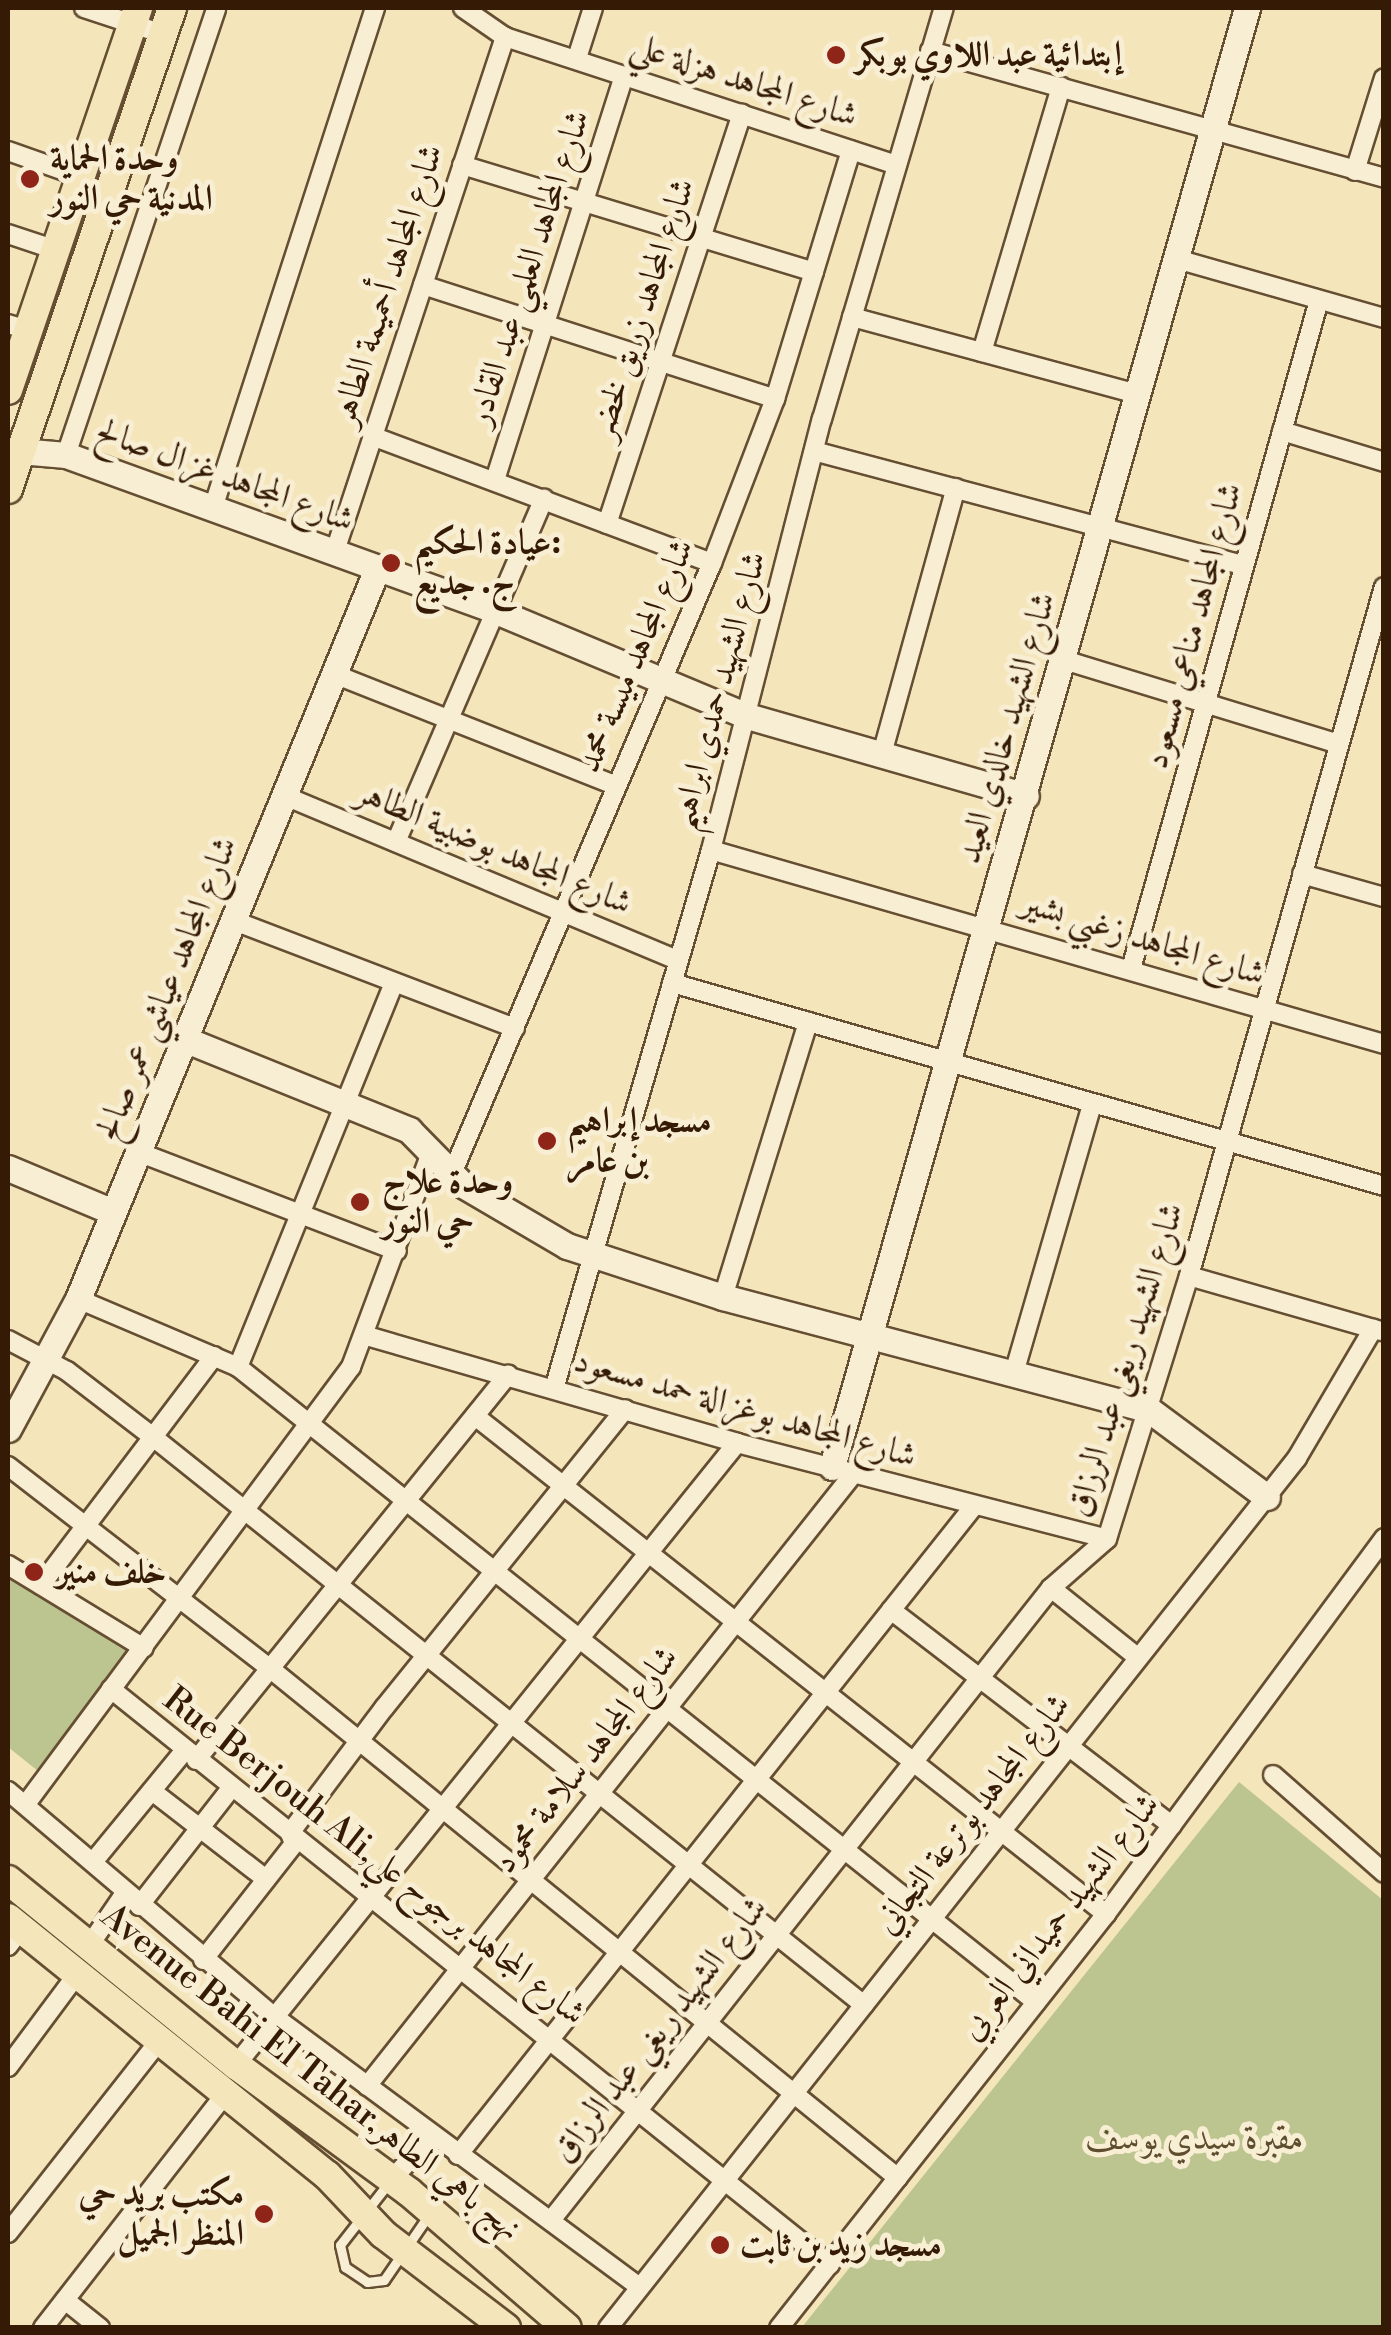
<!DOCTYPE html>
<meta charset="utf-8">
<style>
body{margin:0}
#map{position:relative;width:1391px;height:2335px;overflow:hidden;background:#f5e5bb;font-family:"Libre Bodoni",Amiri,serif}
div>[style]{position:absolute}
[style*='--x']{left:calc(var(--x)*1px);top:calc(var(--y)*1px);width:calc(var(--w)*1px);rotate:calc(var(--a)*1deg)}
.green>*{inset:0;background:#bcc590}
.roads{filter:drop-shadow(2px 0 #654e32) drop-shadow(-2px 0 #654e32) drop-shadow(0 2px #654e32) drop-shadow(0 -2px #654e32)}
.lane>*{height:9px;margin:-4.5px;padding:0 4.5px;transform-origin:4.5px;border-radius:4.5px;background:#f8eed3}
.street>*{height:18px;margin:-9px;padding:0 9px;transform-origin:9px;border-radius:9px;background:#f8eed3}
.secondary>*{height:25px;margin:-12.5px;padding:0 12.5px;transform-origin:12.5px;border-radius:12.5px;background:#f8eed3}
.primary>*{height:28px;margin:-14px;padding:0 14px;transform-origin:14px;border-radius:14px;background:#f5e5bb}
.dots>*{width:28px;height:28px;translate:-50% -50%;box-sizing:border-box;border:5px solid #f8eed3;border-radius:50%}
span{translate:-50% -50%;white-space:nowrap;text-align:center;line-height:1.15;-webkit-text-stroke:10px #f8eed3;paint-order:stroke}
.poi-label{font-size:35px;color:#351b05;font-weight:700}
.left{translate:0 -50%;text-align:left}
.right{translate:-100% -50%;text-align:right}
.street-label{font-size:35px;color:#351b05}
.park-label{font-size:35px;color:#5e4e2f;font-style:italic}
.frame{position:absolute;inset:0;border:10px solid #351b05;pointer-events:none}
</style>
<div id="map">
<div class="green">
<i style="clip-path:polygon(8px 1573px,131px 1646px,38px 1771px,8px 1747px)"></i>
<i style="clip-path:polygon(1239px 1782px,1383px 1900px,1383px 2327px,802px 2327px)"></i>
</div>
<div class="roads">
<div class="lane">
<i style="--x:390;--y:2181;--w:81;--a:128"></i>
<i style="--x:340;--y:2245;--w:23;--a:77"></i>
<i style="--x:345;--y:2267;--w:27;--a:34"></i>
<i style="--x:367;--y:2282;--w:17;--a:-7"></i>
<i style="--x:384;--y:2280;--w:78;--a:-55.5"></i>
</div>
<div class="street">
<i style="--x:84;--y:8;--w:83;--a:18.2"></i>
<i style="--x:463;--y:8;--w:51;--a:34.6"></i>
<i style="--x:505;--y:37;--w:412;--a:18.1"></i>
<i style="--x:930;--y:51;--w:471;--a:15.6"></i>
<i style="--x:577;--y:58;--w:52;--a:-72.3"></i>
<i style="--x:8;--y:151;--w:78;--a:19.4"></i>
<i style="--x:462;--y:165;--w:368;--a:16.9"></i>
<i style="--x:1355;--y:171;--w:97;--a:-72.7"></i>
<i style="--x:8;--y:234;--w:51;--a:18.4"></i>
<i style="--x:1177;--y:259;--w:215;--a:15.9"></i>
<i style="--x:423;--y:285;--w:370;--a:17.9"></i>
<i style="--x:852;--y:317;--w:295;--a:15.1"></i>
<i style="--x:8;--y:324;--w:21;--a:17"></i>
<i style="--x:982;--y:352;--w:277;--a:-73.4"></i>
<i style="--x:1282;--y:431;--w:107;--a:16.9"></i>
<i style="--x:372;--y:436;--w:363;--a:20.5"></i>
<i style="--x:814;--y:451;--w:444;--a:14.9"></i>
<i style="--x:66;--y:455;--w:471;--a:-71.4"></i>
<i style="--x:495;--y:480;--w:424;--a:-72.3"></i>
<i style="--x:213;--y:508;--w:526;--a:-72.05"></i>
<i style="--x:607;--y:524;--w:432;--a:-71.8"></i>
<i style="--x:334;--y:554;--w:545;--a:-71.7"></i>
<i style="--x:1064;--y:660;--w:284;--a:17"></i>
<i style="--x:334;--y:674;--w:304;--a:21.6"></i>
<i style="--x:882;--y:754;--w:276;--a:-74.5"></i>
<i style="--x:285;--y:796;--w:426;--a:22.7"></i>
<i style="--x:396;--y:842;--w:374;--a:-66.7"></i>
<i style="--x:711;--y:850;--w:700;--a:16.08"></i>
<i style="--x:1302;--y:874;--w:85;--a:15.7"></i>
<i style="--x:232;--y:920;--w:303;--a:20.9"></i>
<i style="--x:1131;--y:969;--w:695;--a:-74.3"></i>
<i style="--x:672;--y:983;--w:740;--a:15.91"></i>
<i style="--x:138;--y:1152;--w:277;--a:20.9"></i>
<i style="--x:451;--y:1176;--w:666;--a:-66.94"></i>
<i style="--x:712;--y:563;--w:176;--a:-69"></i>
<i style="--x:775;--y:399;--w:260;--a:-73"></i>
<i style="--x:1189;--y:1276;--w:200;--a:16"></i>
<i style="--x:723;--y:1297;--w:288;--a:-72.8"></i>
<i style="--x:78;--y:1299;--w:174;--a:23"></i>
<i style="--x:238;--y:1367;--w:1020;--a:38.51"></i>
<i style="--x:367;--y:1336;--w:385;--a:16.1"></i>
<i style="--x:737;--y:1443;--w:382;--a:14.5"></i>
<i style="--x:8;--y:1340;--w:67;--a:27.7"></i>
<i style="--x:67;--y:1371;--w:108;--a:37.5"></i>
<i style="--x:153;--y:1437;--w:910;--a:38.62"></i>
<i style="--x:238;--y:1367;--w:414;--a:-67.9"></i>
<i style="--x:1014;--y:1373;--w:280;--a:-73.8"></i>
<i style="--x:554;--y:1389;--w:561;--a:-73.76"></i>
<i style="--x:711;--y:850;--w:445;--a:-75.6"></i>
<i style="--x:822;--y:419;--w:429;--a:-73.5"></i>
<i style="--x:475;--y:1416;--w:804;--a:38.28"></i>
<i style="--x:8;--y:1466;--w:334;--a:37.7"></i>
<i style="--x:272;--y:1670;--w:806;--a:39.06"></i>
<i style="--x:8;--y:1565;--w:159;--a:31.4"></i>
<i style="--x:41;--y:1585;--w:287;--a:-52.9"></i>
<i style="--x:1051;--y:1588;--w:110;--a:38.7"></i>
<i style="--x:891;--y:1610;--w:354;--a:37.5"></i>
<i style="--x:111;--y:1689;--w:921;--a:38.7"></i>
<i style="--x:196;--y:1760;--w:496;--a:-51"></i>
<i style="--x:1273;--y:1775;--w:148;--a:41.4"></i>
<i style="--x:8;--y:1791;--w:351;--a:40.3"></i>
<i style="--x:276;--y:2018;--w:452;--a:36.5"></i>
<i style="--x:152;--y:1791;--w:144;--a:37.7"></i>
<i style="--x:26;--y:1804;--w:545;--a:-53.36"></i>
<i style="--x:351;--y:1367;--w:232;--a:-69.5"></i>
<i style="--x:93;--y:1862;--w:145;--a:-50.6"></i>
<i style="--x:139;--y:1906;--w:151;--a:-52"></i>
<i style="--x:8;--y:1946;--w:21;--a:-53"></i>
<i style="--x:89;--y:1946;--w:64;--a:-55.8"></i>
<i style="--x:203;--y:1960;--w:147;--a:-51.9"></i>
<i style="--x:294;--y:1844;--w:12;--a:-110"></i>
<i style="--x:290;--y:1833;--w:156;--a:-53.1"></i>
<i style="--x:384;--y:1708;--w:384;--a:-51.1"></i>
<i style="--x:236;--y:2065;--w:799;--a:-51.15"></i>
<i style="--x:8;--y:2067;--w:117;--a:-53.3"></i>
<i style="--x:367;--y:2086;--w:783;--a:-51.53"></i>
<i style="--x:458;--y:2155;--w:828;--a:-51.52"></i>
<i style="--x:392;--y:2179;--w:59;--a:-47.1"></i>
<i style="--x:552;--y:2219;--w:804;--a:-51.66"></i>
<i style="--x:1051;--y:1588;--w:74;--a:-41.2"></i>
<i style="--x:1107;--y:1539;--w:275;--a:-72.7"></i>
<i style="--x:1189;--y:1276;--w:716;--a:-74.2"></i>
<i style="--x:8;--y:2233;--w:246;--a:-51.8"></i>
<i style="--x:65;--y:2300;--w:45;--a:38.7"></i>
<i style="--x:43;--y:2328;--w:296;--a:-52.1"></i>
<i style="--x:608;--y:2328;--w:1110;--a:-51.62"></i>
<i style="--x:1297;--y:1458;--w:150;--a:-59.5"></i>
<i style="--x:779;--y:2328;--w:528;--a:-51.7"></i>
<i style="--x:1106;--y:1914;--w:468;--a:-53.5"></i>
</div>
<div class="secondary">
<i style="--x:8;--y:450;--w:58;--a:4.9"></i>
<i style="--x:66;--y:455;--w:457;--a:19.9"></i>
<i style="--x:496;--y:611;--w:272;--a:22.7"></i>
<i style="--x:747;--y:716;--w:290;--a:16"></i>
<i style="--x:184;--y:1039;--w:243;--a:22"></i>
<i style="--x:409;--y:1130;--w:77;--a:45.5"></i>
<i style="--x:463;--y:1185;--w:121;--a:30.4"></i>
<i style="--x:567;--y:1246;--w:164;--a:18.1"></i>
<i style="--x:723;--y:1297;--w:440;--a:14.8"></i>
<i style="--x:1148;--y:1409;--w:148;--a:36.5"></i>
<i style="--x:8;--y:1168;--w:114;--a:22.7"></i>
<i style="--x:8;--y:1429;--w:148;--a:-61.7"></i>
<i style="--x:78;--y:1299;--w:789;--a:-67.73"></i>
<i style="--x:832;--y:1467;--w:1517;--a:-74.12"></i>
</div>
<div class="primary">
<i style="--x:8;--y:390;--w:404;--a:-71.2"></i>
<i style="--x:8;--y:489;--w:508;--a:-71.17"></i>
<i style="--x:8;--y:1880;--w:294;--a:39.1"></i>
<i style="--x:236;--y:2065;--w:215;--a:36.3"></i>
<i style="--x:409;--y:2192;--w:208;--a:40.7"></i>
<i style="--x:8;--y:1918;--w:410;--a:38.9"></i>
<i style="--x:327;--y:2175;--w:81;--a:46.5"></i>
<i style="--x:383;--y:2234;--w:155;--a:37.4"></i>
</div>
</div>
<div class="dots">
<i style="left:836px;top:55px;background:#8f2418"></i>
<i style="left:30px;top:179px;background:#8f2418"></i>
<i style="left:391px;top:563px;background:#8f2418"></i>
<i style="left:547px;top:1141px;background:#8f2418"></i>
<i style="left:360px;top:1202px;background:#8f2418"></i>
<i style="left:34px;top:1572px;background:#8f2418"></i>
<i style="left:264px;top:2214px;background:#8f2418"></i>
<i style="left:720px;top:2245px;background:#8f2418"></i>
</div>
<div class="poi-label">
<span class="left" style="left:856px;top:55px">إبتدائية عبد اللاوي بوبكر</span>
<span class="left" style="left:50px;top:179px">وحدة الحماية<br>المدنية حي النور</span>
<span class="left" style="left:414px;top:563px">عيادة الحكيم:<br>ج. جديع</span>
<span class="left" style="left:567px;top:1141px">مسجد إبراهيم<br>بن عامر</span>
<span class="left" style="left:382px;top:1202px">وحدة علاج<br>حي النور</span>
<span class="left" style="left:56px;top:1572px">خلف منير</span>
<span class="right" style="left:244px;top:2214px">مكتب بريد حي<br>المنظر الجميل</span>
<span class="left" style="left:740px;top:2245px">مسجد زيد بن ثابت</span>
</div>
<div class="street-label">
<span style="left:744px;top:81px;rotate:18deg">شارع المجاهد هزلة علي</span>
<span style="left:529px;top:268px;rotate:-72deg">شارع المجاهد العلمي عبد القادر</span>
<span style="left:388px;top:285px;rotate:-72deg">شارع المجاهد أحميمة الطاهر</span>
<span style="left:643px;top:309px;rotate:-72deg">شارع المجاهد زريق لخضر</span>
<span style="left:225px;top:476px;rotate:20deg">شارع المجاهد غزال صالح</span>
<span style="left:1194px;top:626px;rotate:-75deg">شارع المجاهد مناعي مسعود</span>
<span style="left:636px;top:656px;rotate:-67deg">شارع المجاهد ميسة محمد</span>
<span style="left:719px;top:691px;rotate:-75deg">شارع الشهيد حمدي ابراهيم</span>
<span style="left:1007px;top:728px;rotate:-74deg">شارع الشهيد خالدي العيد</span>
<span style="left:494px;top:848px;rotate:23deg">شارع المجاهد بوضبية الطاهر</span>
<span style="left:1143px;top:939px;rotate:17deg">شارع المجاهد زغبي بشير</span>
<span style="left:167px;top:989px;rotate:-68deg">شارع المجاهد عياشي عمر صالح</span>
<span style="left:1126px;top:1360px;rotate:-73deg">شارع الشهيد ريغي عبد الرزاق</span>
<span style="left:745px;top:1409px;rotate:16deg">شارع المجاهد بوغزالة حمد مسعود</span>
<span style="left:586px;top:1760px;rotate:-52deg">شارع المجاهد سلامة محمود</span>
<span style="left:973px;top:1814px;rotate:-52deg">شارع المجاهد بوترعة التجاني</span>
<span style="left:374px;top:1857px;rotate:38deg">Rue Berjouh Ali,شارع المجاهد برجوح علي</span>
<span style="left:1060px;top:1917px;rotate:-52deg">شارع الشهيد حميداني العربي</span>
<span style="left:660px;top:2030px;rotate:-52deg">شارع الشهيد ريغي عبد الرزاق</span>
<span style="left:311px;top:2073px;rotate:38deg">Avenue Bahi El Tahar,نهج باهي الطاهر</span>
</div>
<div class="park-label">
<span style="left:1195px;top:2139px">مقبرة سيدي يوسف</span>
</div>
<div class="frame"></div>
</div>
